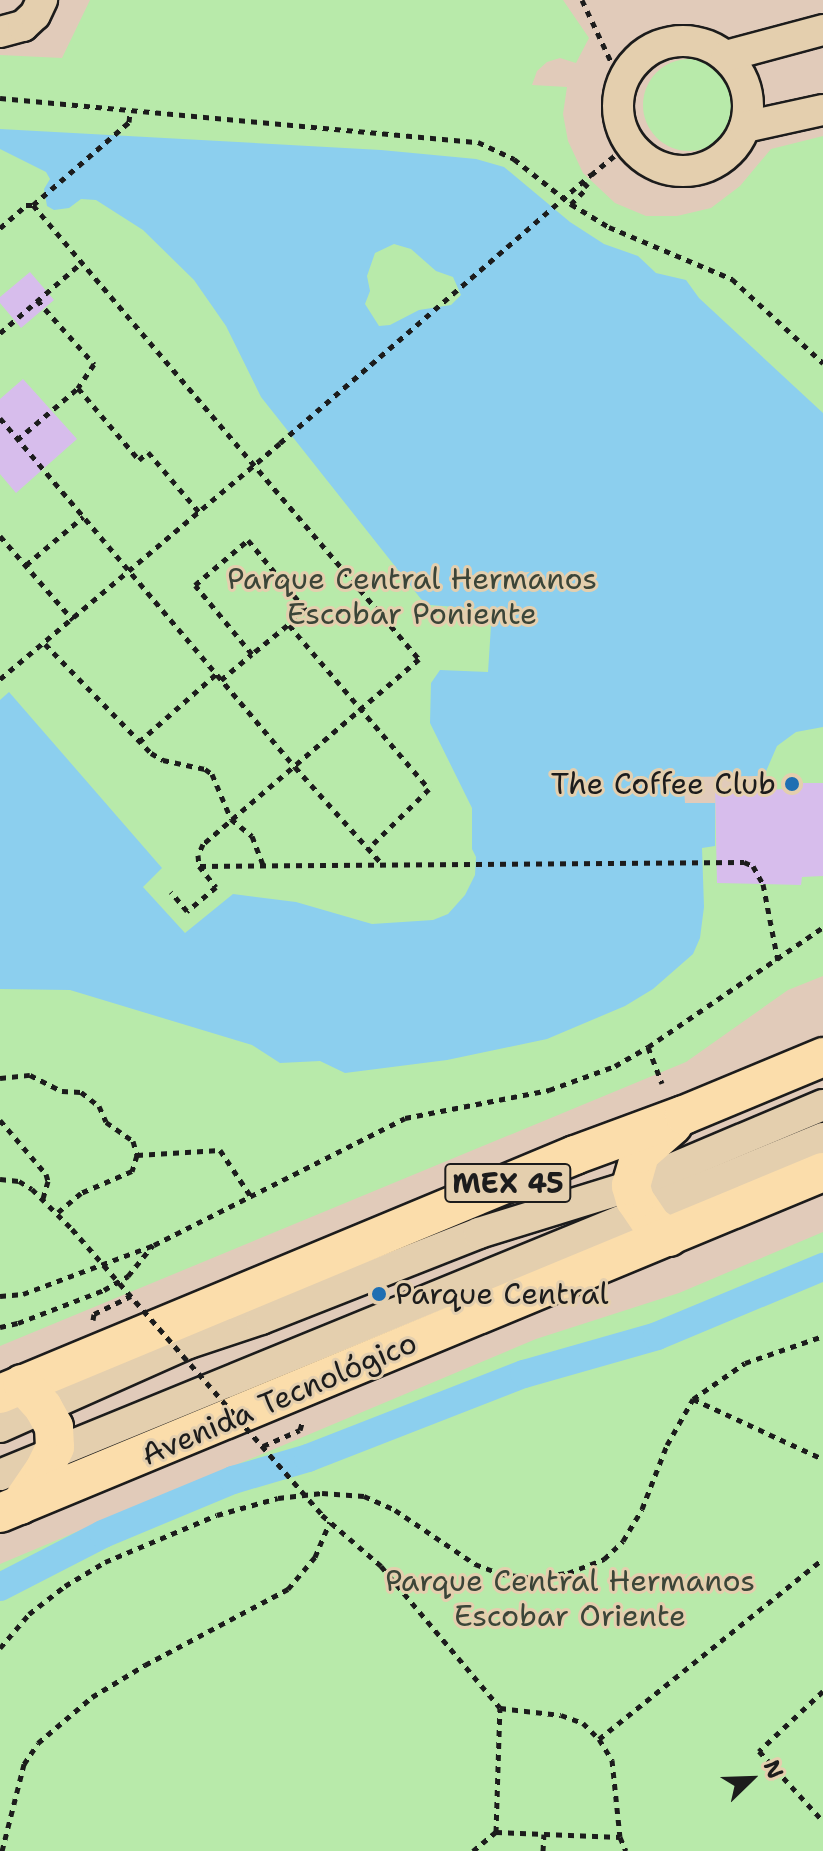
<!DOCTYPE html>
<meta charset="utf-8">
<style>
body{margin:0}
#map{position:relative;width:823px;height:1851px;overflow:hidden;background:#e1cbba;font-family:"Shantell Sans",sans-serif}
div>[style]{position:absolute}
[style*='--x']{left:calc(var(--x)*1px);top:calc(var(--y)*1px);width:calc(var(--w)*1px);rotate:calc(var(--a)*1deg)}
.green>*{inset:0;background:#b8eaaa}
.round{border-radius:50%}
.water>*{inset:0;background:#8ccfee}
.pier>*{inset:0;background:#e1cbba}
.canal>*{height:28px;margin:-14px;padding:0 14px;transform-origin:14px;border-radius:14px;background:#8ccfee}
.building>*{inset:0;background:#d7bdec}
.path>*{height:5px;margin-top:-2.5px;transform-origin:0;background:repeating-linear-gradient(90deg,#1c1c1c 0 6px,transparent 0 12px)}
.roads{filter:drop-shadow(2px 0 #1c1c1c) drop-shadow(-2px 0 #1c1c1c) drop-shadow(0 2px #1c1c1c) drop-shadow(0 -2px #1c1c1c)}
.minor>*{height:30px;margin:-15px;padding:0 15px;transform-origin:15px;border-radius:15px;background:#e4cfae}
.minor>.ring{margin:-15px;padding:0;box-sizing:content-box;background:none;border:30px solid #e4cfae;border-radius:50%}
.major>*{height:38px;margin:-19px;padding:0 19px;transform-origin:19px;border-radius:19px;background:#fbddab}
.path-bridge>*{height:5px;margin-top:-2.5px;transform-origin:0;background:repeating-linear-gradient(90deg,#1c1c1c 0 6px,transparent 0 12px)}
.dots>*{width:22px;height:22px;translate:-50% -50%;box-sizing:border-box;border:4px solid #e4cfae;border-radius:50%}
span{translate:-50% -50%;white-space:nowrap;text-align:center;line-height:1.15;-webkit-text-stroke:6px #e4cfae;paint-order:stroke}
.shield-label span{padding:2px 6px;background:#e4cfae;border:2px solid;border-radius:6px;-webkit-text-stroke-width:0}
.shield-label{font-size:28px;color:#1c1c1c;font-weight:700}
.park-label{font-size:30px;color:#3b4538}
.poi-label{font-size:30px;color:#1c1c1c}
.right{translate:-100% -50%;text-align:right}
.left{translate:0 -50%;text-align:left}
.street-label{font-size:30px;color:#1c1c1c}
.north{position:absolute;left:711px;top:1739px;width:80px;height:80px;-webkit-text-stroke:6px #e4cfae;paint-order:stroke;rotate:67deg;font-size:22px;font-weight:700;line-height:32px;text-align:center;color:#1c1c1c}
.north::after{content:'';display:block;margin:auto;width:28px;height:36px;background:#1c1c1c;clip-path:polygon(50% 0,100% 100%,50% 72%,0 100%)}
</style>
<div id="map">
<div class="green">
<i style="clip-path:polygon(90px 0,563px 0,589px 38px,576px 63px,560px 58px,547px 62px,537px 71px,532px 85px,567px 87px,563px 114px,568px 141px,583px 173px,615px 203px,646px 216px,677px 216px,711px 208px,740px 186px,771px 149px,823px 136px,823px 976px,788px 990px,686px 1062px,0 1346px,0 55px,62px 58px)"></i>
<i class="round" style="left:643px;top:59px;width:92px;height:92px"></i>
<i style="clip-path:polygon(823px 1232px,823px 1851px,0 1851px,0 1564px,536px 1339px,679px 1293px)"></i>
</div>
<div class="water">
<i style="clip-path:polygon(evenodd,0 129px,381px 150px,476px 159px,504px 167px,570px 222px,604px 244px,638px 256px,656px 273px,686px 280px,699px 298px,823px 413px,823px 727px,796px 732px,777px 746px,764px 776px,764px 789px,715px 790px,715px 846px,702px 848px,704px 907px,700px 938px,693px 954px,653px 989px,625px 1006px,547px 1039px,447px 1060px,345px 1073px,320px 1061px,280px 1063px,252px 1045px,70px 990px,0 989px,0 700px,9px 692px,162px 868px,143px 887px,185px 933px,233px 894px,296px 902px,372px 924px,433px 920px,448px 914px,465px 895px,475px 875px,476px 857px,472px 849px,472px 808px,430px 723px,431px 683px,440px 670px,488px 672px,492px 610px,430px 605px,421px 599px,261px 397px,226px 326px,194px 280px,143px 230px,96px 200px,81px 199px,69px 208px,54px 210px,47px 206px,44px 189px,50px 179px,46px 172px,0 149px,0 129px,394px 244px,411px 249px,436px 271px,453px 277px,461px 295px,451px 305px,419px 310px,390px 325px,379px 326px,365px 304px,370px 291px,367px 276px,375px 253px,394px 244px)"></i>
</div>
<div class="pier">
<i style="clip-path:polygon(764px 776px,764px 789px,715px 790px,715px 803px,685px 803px,683px 777px)"></i>
</div>
<div class="canal">
<i style="--x:0;--y:1587;--w:116;--a:-27.2"></i>
<i style="--x:103;--y:1534;--w:141;--a:-22.6"></i>
<i style="--x:233;--y:1480;--w:78;--a:-16.3"></i>
<i style="--x:308;--y:1458;--w:232;--a:-21.3"></i>
<i style="--x:524;--y:1374;--w:138;--a:-15.9"></i>
<i style="--x:657;--y:1336;--w:180;--a:-22.6"></i>
</div>
<div class="building">
<i style="clip-path:polygon(30px 272px,54px 300px,21px 328px,0 303px,0 297px)"></i>
<i style="clip-path:polygon(23px 379px,77px 439px,16px 493px,0 474px,0 399px)"></i>
<i style="clip-path:polygon(803px 783px,823px 783px,823px 876px,802px 877px,801px 885px,717px 883px,715px 790px,802px 789px)"></i>
</div>
<div class="path">
<i style="--x:582;--y:0;--w:94;--a:64.8"></i>
<i style="--x:0;--y:98;--w:480;--a:5.3"></i>
<i style="--x:478;--y:142;--w:40;--a:25"></i>
<i style="--x:514;--y:159;--w:73;--a:38.3"></i>
<i style="--x:571;--y:204;--w:44;--a:31.2"></i>
<i style="--x:609;--y:227;--w:134;--a:22.9"></i>
<i style="--x:732;--y:279;--w:124;--a:42.7"></i>
<i style="--x:591;--y:175;--w:50;--a:-39.4"></i>
<i style="--x:571;--y:204;--w:24;--a:-45"></i>
<i style="--x:588;--y:187;--w:7;--a:-135"></i>
<i style="--x:33;--y:205;--w:596;--a:49.63"></i>
<i style="--x:419;--y:659;--w:284;--a:139.4"></i>
<i style="--x:203;--y:844;--w:12;--a:114"></i>
<i style="--x:198;--y:855;--w:11;--a:85"></i>
<i style="--x:199;--y:866;--w:27;--a:51"></i>
<i style="--x:216;--y:887;--w:38;--a:140"></i>
<i style="--x:187;--y:911;--w:25;--a:-130"></i>
<i style="--x:0;--y:228;--w:35;--a:-41"></i>
<i style="--x:26;--y:205;--w:7;--a:0"></i>
<i style="--x:33;--y:205;--w:127;--a:-40.8"></i>
<i style="--x:129;--y:122;--w:10;--a:-84"></i>
<i style="--x:37;--y:300;--w:86;--a:48.3"></i>
<i style="--x:94;--y:364;--w:29;--a:124"></i>
<i style="--x:0;--y:333;--w:107;--a:-40.8"></i>
<i style="--x:0;--y:418;--w:457;--a:49.8"></i>
<i style="--x:295;--y:767;--w:132;--a:48.1"></i>
<i style="--x:17;--y:440;--w:80;--a:-40.4"></i>
<i style="--x:78;--y:388;--w:94;--a:49.7"></i>
<i style="--x:139;--y:460;--w:12;--a:-42"></i>
<i style="--x:148;--y:452;--w:79;--a:49.6"></i>
<i style="--x:0;--y:536;--w:111;--a:49"></i>
<i style="--x:248;--y:540;--w:91;--a:50.4"></i>
<i style="--x:306;--y:610;--w:70;--a:140.8"></i>
<i style="--x:252;--y:654;--w:89;--a:-129.6"></i>
<i style="--x:195;--y:585;--w:70;--a:-40.3"></i>
<i style="--x:26;--y:565;--w:75;--a:-40.1"></i>
<i style="--x:289;--y:625;--w:216;--a:49.5"></i>
<i style="--x:429;--y:789;--w:86;--a:135.5"></i>
<i style="--x:45;--y:644;--w:152;--a:45.8"></i>
<i style="--x:151;--y:753;--w:14;--a:30"></i>
<i style="--x:163;--y:760;--w:43;--a:12.1"></i>
<i style="--x:205;--y:769;--w:9;--a:36"></i>
<i style="--x:212;--y:774;--w:49;--a:67.1"></i>
<i style="--x:231;--y:819;--w:27;--a:39"></i>
<i style="--x:252;--y:836;--w:31;--a:69"></i>
<i style="--x:0;--y:679;--w:366;--a:-40.1"></i>
<i style="--x:221;--y:680;--w:40;--a:-40"></i>
<i style="--x:139;--y:742;--w:103;--a:-41.4"></i>
<i style="--x:200;--y:866;--w:544;--a:-0.42"></i>
<i style="--x:744;--y:862;--w:10;--a:24"></i>
<i style="--x:753;--y:866;--w:21;--a:61"></i>
<i style="--x:763;--y:884;--w:78;--a:79"></i>
<i style="--x:648;--y:1047;--w:39;--a:69"></i>
<i style="--x:0;--y:1078;--w:30;--a:-6"></i>
<i style="--x:30;--y:1075;--w:36;--a:27"></i>
<i style="--x:62;--y:1091;--w:19;--a:3"></i>
<i style="--x:81;--y:1092;--w:23;--a:38"></i>
<i style="--x:99;--y:1106;--w:17;--a:66"></i>
<i style="--x:106;--y:1122;--w:33;--a:35"></i>
<i style="--x:133;--y:1141;--w:15;--a:74"></i>
<i style="--x:137;--y:1155;--w:17;--a:107"></i>
<i style="--x:132;--y:1171;--w:56;--a:156.7"></i>
<i style="--x:81;--y:1193;--w:31;--a:140"></i>
<i style="--x:0;--y:1120;--w:71;--a:49.6"></i>
<i style="--x:46;--y:1174;--w:7;--a:74"></i>
<i style="--x:48;--y:1181;--w:19;--a:106"></i>
<i style="--x:137;--y:1155;--w:83;--a:-3.4"></i>
<i style="--x:220;--y:1150;--w:58;--a:56.3"></i>
<i style="--x:0;--y:1179;--w:19;--a:6"></i>
<i style="--x:19;--y:1181;--w:15;--a:32"></i>
<i style="--x:32;--y:1189;--w:57;--a:45"></i>
<i style="--x:0;--y:1296;--w:23;--a:-5"></i>
<i style="--x:23;--y:1294;--w:140;--a:-20.5"></i>
<i style="--x:154;--y:1245;--w:281;--a:-26.8"></i>
<i style="--x:405;--y:1118;--w:147;--a:-11"></i>
<i style="--x:549;--y:1090;--w:70;--a:-20"></i>
<i style="--x:615;--y:1066;--w:38;--a:-30"></i>
<i style="--x:648;--y:1047;--w:212;--a:-34.4"></i>
<i style="--x:93;--y:1320;--w:6;--a:-81"></i>
<i style="--x:94;--y:1314;--w:41;--a:-25.9"></i>
<i style="--x:0;--y:1327;--w:18;--a:-13"></i>
<i style="--x:18;--y:1323;--w:92;--a:-21"></i>
<i style="--x:104;--y:1290;--w:28;--a:-30"></i>
<i style="--x:128;--y:1276;--w:40;--a:-51"></i>
<i style="--x:693;--y:1399;--w:143;--a:24.8"></i>
<i style="--x:263;--y:1446;--w:40;--a:-23.4"></i>
<i style="--x:300;--y:1430;--w:7;--a:-74"></i>
<i style="--x:322;--y:1515;--w:78;--a:40.8"></i>
<i style="--x:381;--y:1566;--w:185;--a:50"></i>
<i style="--x:500;--y:1708;--w:61;--a:6.5"></i>
<i style="--x:561;--y:1715;--w:23;--a:20"></i>
<i style="--x:583;--y:1723;--w:23;--a:45"></i>
<i style="--x:599;--y:1739;--w:25;--a:58"></i>
<i style="--x:612;--y:1760;--w:77;--a:84.1"></i>
<i style="--x:620;--y:1837;--w:15;--a:67"></i>
<i style="--x:0;--y:1648;--w:45;--a:-49.5"></i>
<i style="--x:29;--y:1614;--w:46;--a:-37.9"></i>
<i style="--x:65;--y:1586;--w:47;--a:-31"></i>
<i style="--x:105;--y:1562;--w:121;--a:-22.8"></i>
<i style="--x:217;--y:1515;--w:63;--a:-15.6"></i>
<i style="--x:278;--y:1498;--w:44;--a:-6.5"></i>
<i style="--x:322;--y:1493;--w:42;--a:4.1"></i>
<i style="--x:364;--y:1496;--w:34;--a:24"></i>
<i style="--x:395;--y:1510;--w:97;--a:34"></i>
<i style="--x:475;--y:1564;--w:28;--a:21"></i>
<i style="--x:501;--y:1574;--w:34;--a:7"></i>
<i style="--x:535;--y:1578;--w:33;--a:-9"></i>
<i style="--x:568;--y:1573;--w:39;--a:-21"></i>
<i style="--x:604;--y:1559;--w:26;--a:-43"></i>
<i style="--x:623;--y:1541;--w:37;--a:-59"></i>
<i style="--x:642;--y:1509;--w:69;--a:-68.7"></i>
<i style="--x:667;--y:1445;--w:53;--a:-60.5"></i>
<i style="--x:693;--y:1399;--w:63;--a:-34.7"></i>
<i style="--x:745;--y:1363;--w:83;--a:-19.1"></i>
<i style="--x:823;--y:1691;--w:88;--a:136.8"></i>
<i style="--x:759;--y:1751;--w:95;--a:47.6"></i>
<i style="--x:599;--y:1739;--w:287;--a:-38.8"></i>
<i style="--x:496;--y:1832;--w:124;--a:-88.2"></i>
<i style="--x:2;--y:1851;--w:90;--a:-75.8"></i>
<i style="--x:24;--y:1764;--w:25;--a:-56"></i>
<i style="--x:38;--y:1743;--w:71;--a:-40.4"></i>
<i style="--x:92;--y:1697;--w:62;--a:-31.1"></i>
<i style="--x:145;--y:1665;--w:162;--a:-28"></i>
<i style="--x:288;--y:1589;--w:42;--a:-49.8"></i>
<i style="--x:315;--y:1557;--w:38;--a:-67"></i>
<i style="--x:473;--y:1851;--w:30;--a:-40"></i>
<i style="--x:496;--y:1832;--w:124;--a:2.3"></i>
<i style="--x:543;--y:1851;--w:17;--a:-87"></i>
</div>
<div class="roads">
<div class="minor">
<i style="--x:0;--y:32;--w:24;--a:-15"></i>
<i style="--x:23;--y:26;--w:16;--a:-43"></i>
<i style="--x:35;--y:15;--w:17;--a:-65"></i>
<i class="ring" style="left:618px;top:41px;width:100px;height:100px"></i>
<i style="--x:726;--y:56;--w:100;--a:-15"></i>
<i style="--x:745;--y:127;--w:80;--a:-12.3"></i>
<i style="--x:0;--y:1427;--w:207;--a:-24"></i>
<i style="--x:189;--y:1343;--w:76;--a:-18.4"></i>
<i style="--x:261;--y:1319;--w:234;--a:-21.5"></i>
<i style="--x:479;--y:1233;--w:159;--a:-17.2"></i>
<i style="--x:631;--y:1186;--w:208;--a:-22.9"></i>
<i style="--x:0;--y:1475;--w:889;--a:-22.27"></i>
</div>
<div class="major">
<i style="--x:669;--y:1237;--w:21;--a:-145"></i>
<i style="--x:652;--y:1225;--w:30;--a:-124"></i>
<i style="--x:635;--y:1200;--w:15;--a:-106"></i>
<i style="--x:631;--y:1186;--w:33;--a:-74"></i>
<i style="--x:640;--y:1154;--w:44;--a:-41.3"></i>
<i style="--x:0;--y:1394;--w:623;--a:-22.57"></i>
<i style="--x:575;--y:1155;--w:116;--a:-20.2"></i>
<i style="--x:684;--y:1115;--w:151;--a:-22.6"></i>
<i style="--x:20;--y:1505;--w:42;--a:-55.6"></i>
<i style="--x:44;--y:1470;--w:25;--a:-64"></i>
<i style="--x:55;--y:1447;--w:20;--a:-93"></i>
<i style="--x:54;--y:1427;--w:23;--a:-119"></i>
<i style="--x:43;--y:1407;--w:31;--a:-132"></i>
<i style="--x:0;--y:1513;--w:891;--a:-22.51"></i>
</div>
</div>
<div class="path-bridge">
<i style="--x:280;--y:443;--w:411;--a:-40.8"></i>
<i style="--x:72;--y:1229;--w:380;--a:48.8"></i>
</div>
<div class="dots">
<i style="left:792px;top:784px;background:#1f6fb2"></i>
<i style="left:379px;top:1294px;background:#1f6fb2"></i>
</div>
<div class="shield-label">
<span style="left:508px;top:1183px">MEX 45</span>
</div>
<div class="park-label">
<span style="left:412px;top:596px">Parque Central Hermanos<br>Escobar Poniente</span>
<span style="left:570px;top:1598px">Parque Central Hermanos<br>Escobar Oriente</span>
</div>
<div class="poi-label">
<span class="right" style="left:776px;top:784px">The Coffee Club</span>
<span class="left" style="left:395px;top:1294px">Parque Central</span>
</div>
<div class="street-label">
<span style="left:279px;top:1399px;rotate:-23deg">Avenida Tecnológico</span>
</div>
<div class="north">N</div>
</div>
